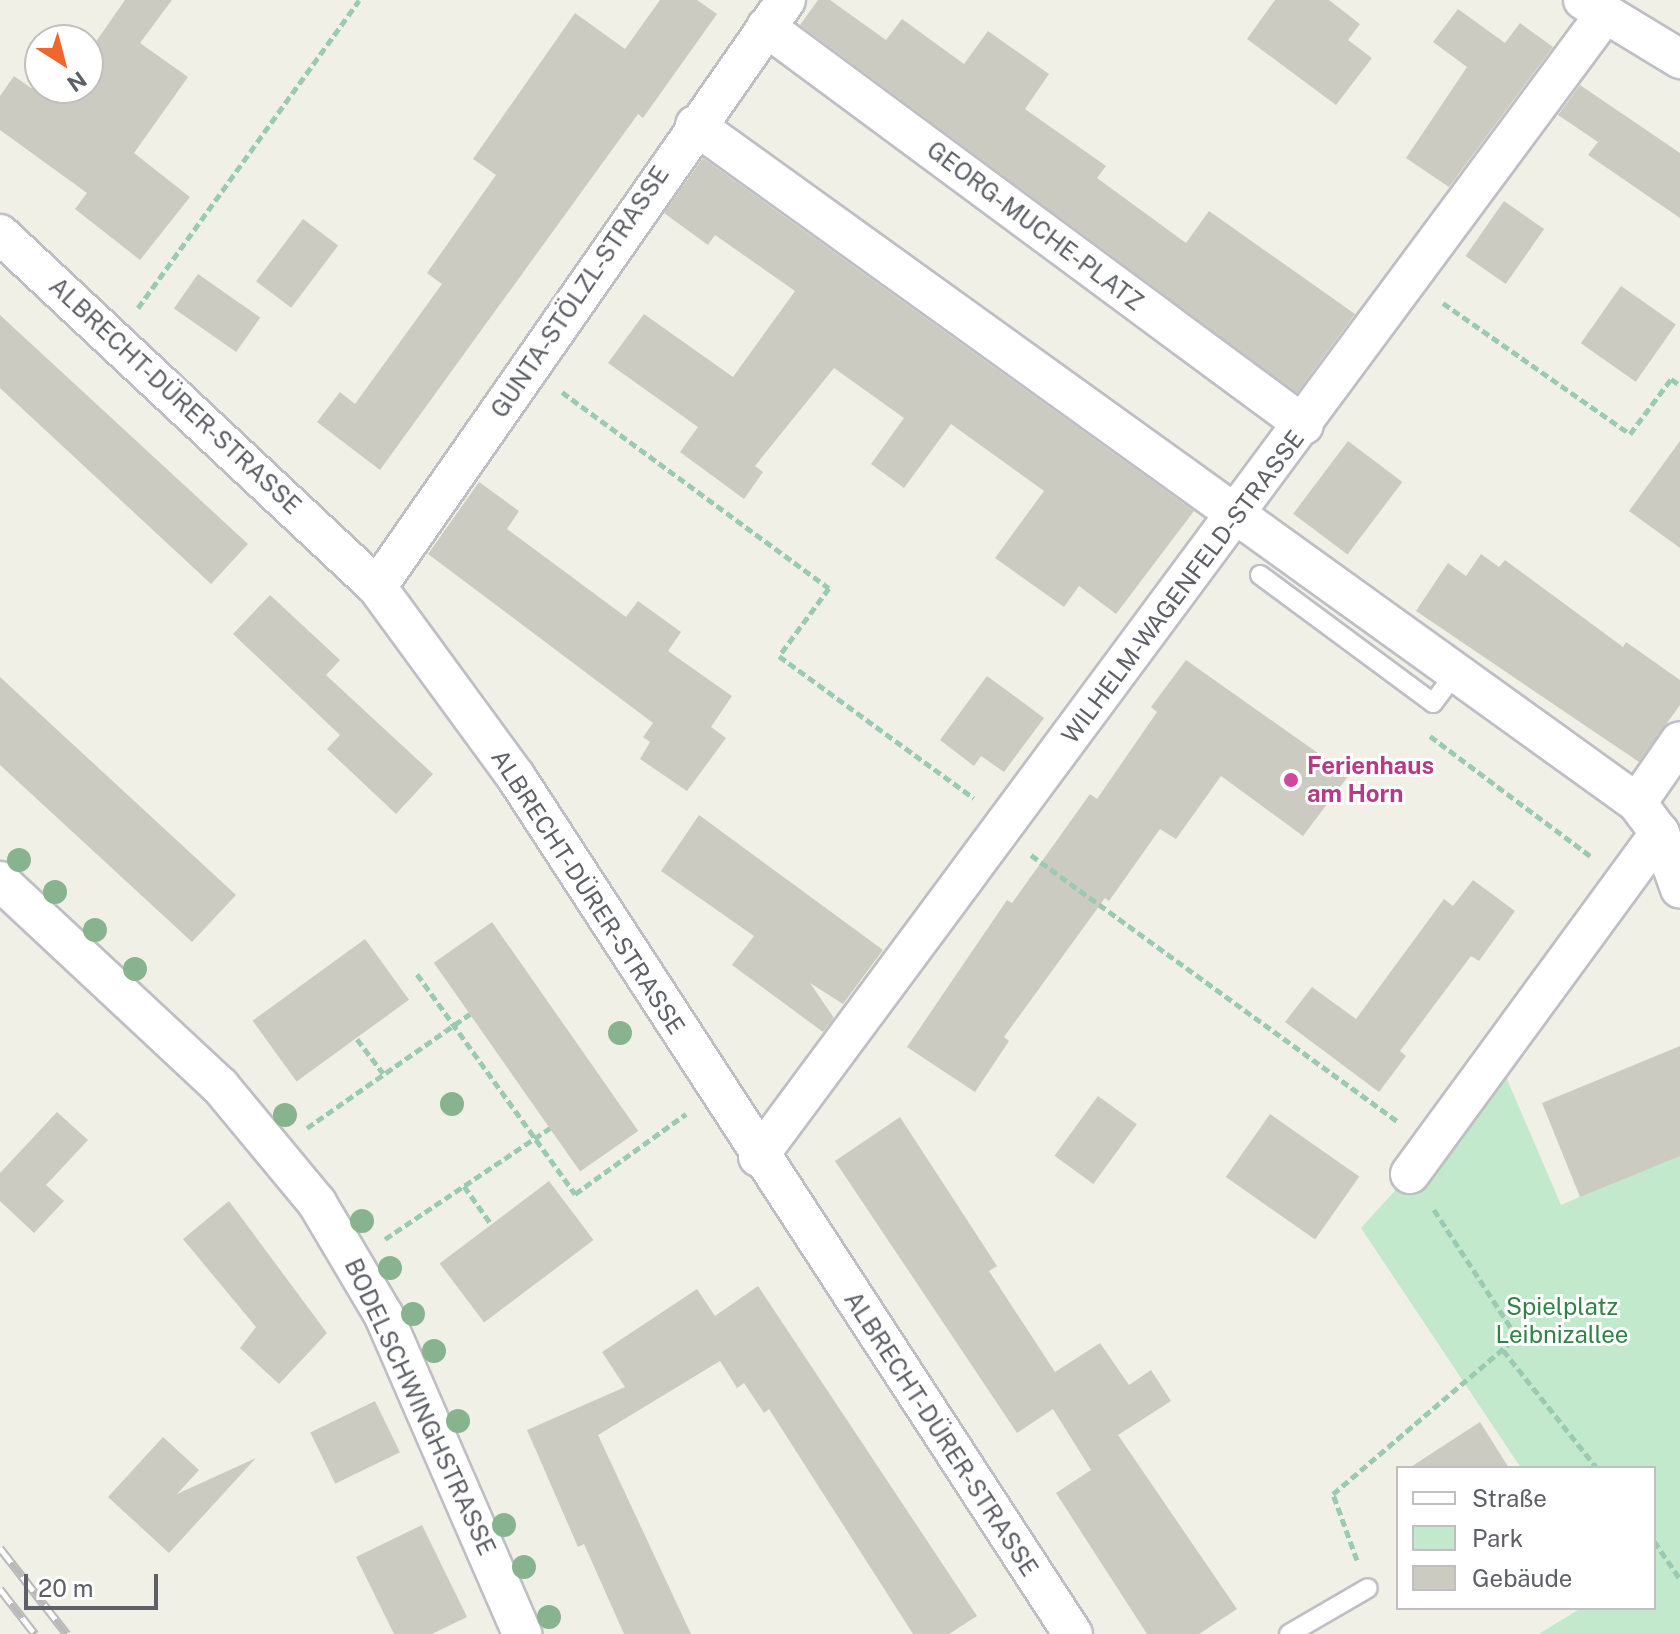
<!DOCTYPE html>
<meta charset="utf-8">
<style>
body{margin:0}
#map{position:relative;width:1680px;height:1634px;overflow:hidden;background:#f1f0e6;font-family:"Public Sans",sans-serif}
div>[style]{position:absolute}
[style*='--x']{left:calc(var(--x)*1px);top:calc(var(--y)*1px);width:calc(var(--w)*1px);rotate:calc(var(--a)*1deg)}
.green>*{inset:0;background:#c2e9cb}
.building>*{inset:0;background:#cccbc2;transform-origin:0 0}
.path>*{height:5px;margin-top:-2.5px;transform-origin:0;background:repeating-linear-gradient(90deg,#9bcab3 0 8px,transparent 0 12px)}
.roads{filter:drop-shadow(2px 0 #bebec5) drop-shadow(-2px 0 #bebec5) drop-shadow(0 2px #bebec5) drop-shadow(0 -2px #bebec5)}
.lane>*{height:18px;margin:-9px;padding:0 9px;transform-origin:9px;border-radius:9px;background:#fff}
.street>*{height:38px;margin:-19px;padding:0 19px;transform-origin:19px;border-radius:19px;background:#fff}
.rail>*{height:9px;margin-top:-4.5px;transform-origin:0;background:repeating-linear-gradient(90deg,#fff 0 18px,#b9b9ba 0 36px);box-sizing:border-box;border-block:2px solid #b9b9ba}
.trees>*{width:24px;height:24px;margin:-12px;border-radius:50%;background:#87b48e}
.dots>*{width:22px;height:22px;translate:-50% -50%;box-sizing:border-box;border:4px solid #fff;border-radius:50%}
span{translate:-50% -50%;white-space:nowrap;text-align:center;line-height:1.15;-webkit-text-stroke:6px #fff;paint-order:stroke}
.street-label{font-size:24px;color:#5e6067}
.hotel-label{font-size:24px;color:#b23c85;font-weight:700}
.left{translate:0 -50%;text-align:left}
.park-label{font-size:24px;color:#318246}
.legend{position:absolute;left:1396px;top:1466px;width:260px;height:144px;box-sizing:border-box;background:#fff;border:2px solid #bfbfc2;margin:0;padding:10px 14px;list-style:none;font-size:24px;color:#5e6067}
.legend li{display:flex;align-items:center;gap:16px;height:40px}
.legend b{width:40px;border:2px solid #bfbfc2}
.north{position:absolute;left:24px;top:24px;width:80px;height:80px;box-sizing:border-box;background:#fff;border:2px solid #bfbfc2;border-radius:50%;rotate:144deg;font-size:22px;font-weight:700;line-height:32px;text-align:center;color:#5e6067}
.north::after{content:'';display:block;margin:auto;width:28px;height:36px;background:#f0662d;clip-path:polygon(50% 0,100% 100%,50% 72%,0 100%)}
.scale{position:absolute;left:24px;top:1574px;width:134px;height:36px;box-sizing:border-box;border:4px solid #5e6067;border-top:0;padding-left:10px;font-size:24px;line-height:28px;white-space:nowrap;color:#5e6067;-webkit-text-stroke:6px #fff;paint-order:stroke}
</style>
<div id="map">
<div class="green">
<i style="clip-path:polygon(1497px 1056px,1561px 1205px,1680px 1153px,1680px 1634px,1539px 1634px,1581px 1608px,1654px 1608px,1654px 1468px,1521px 1468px,1361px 1228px,1410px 1174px)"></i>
</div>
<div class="building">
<i style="clip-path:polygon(125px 0,172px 0,140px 43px,188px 77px,134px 153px,190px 197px,140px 260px,75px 209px,87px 193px,0 130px,0 96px,14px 76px,31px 88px,88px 88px,88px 53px)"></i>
<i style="clip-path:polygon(660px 0,697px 0,717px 14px,643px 118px,638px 114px,380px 470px,317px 422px,340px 392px,355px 404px,442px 284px,427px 273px,496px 175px,473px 159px,575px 13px,625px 49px)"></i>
<i style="clip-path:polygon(818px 0,830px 0,886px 40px,902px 19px,964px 64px,988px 31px,1049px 74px,1025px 109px,1106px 166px,1097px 178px,1186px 243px,1209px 211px,1355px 314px,1297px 393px,800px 25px)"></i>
<i style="clip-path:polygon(1275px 0,1329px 0,1360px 24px,1348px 40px,1372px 58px,1336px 105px,1247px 39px)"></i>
<i style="clip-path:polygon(1458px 9px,1505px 43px,1520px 23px,1553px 47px,1449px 187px,1406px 158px,1467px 67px,1433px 42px)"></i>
<i style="clip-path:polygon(1580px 85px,1680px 153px,1680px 218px,1588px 155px,1598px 142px,1558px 115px)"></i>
<i style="clip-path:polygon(703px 158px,1194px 511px,1116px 614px,1079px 586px,1064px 607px,995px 558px,1044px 491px,951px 424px,904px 488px,871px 464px,904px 418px,834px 368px,755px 466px,763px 472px,744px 499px,680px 452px,698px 427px,608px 363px,644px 314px,733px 377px,795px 291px,715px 235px,708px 245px,664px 213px)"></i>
<i style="left:1504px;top:201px;width:49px;height:67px;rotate:35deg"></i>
<i style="left:303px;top:219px;width:44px;height:78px;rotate:37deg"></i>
<i style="left:198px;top:274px;width:76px;height:42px;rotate:35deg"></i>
<i style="left:1621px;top:286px;width:67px;height:70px;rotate:35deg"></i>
<i style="clip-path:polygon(0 315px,248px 544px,211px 584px,0 388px)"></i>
<i style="left:1348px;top:441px;width:68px;height:91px;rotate:37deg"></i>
<i style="clip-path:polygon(1680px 441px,1680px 548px,1629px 511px)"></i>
<i style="clip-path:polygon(479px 482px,519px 511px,507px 529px,626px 617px,638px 601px,681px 632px,668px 651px,732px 696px,711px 727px,726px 738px,687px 791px,640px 759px,650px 742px,643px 737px,653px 723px,428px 554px)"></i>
<i style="clip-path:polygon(1481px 554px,1499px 567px,1505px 560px,1623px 647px,1626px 642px,1680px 680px,1680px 705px,1639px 762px,1416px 611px,1448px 563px,1466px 576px)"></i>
<i style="clip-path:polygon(270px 595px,340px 660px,326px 675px,433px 774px,396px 814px,327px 749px,340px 735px,233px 634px)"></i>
<i style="clip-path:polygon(1186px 660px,1349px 775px,1303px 836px,1221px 776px,1176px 839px,1160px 829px,1109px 901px,1105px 898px,1004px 1037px,1009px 1041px,975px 1092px,907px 1047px,1007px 900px,1012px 903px,1090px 794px,1097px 799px,1157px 712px,1151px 707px)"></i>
<i style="clip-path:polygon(987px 676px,1044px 718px,1004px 772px,981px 756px,974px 766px,940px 740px)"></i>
<i style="clip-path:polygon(0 677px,236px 895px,192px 942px,0 765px)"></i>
<i style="clip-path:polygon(699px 815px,883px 950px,843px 1004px,810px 983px,834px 1018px,823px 1032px,732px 965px,754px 936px,661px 871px)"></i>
<i style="clip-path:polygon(1473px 880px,1515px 911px,1479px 961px,1471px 956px,1400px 1051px,1406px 1056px,1379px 1092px,1285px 1022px,1312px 987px,1356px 1019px,1444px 899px,1453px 906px)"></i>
<i style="left:492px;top:922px;width:255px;height:71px;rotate:55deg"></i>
<i style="left:365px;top:939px;width:75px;height:139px;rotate:54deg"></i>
<i style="clip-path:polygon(1680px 1046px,1680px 1156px,1580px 1197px,1542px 1103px)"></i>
<i style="left:1098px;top:1096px;width:48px;height:74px;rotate:36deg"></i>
<i style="clip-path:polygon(57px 1112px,88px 1140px,46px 1185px,64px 1201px,34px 1233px,0 1201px,0 1173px)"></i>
<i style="left:1270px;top:1114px;width:109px;height:77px;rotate:35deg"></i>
<i style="clip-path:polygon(900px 1117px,997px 1266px,989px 1271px,1055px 1372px,1100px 1343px,1129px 1385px,1151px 1370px,1171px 1401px,1118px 1435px,1237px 1609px,1199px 1634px,1147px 1634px,1056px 1493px,1091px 1470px,1053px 1409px,1017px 1433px,835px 1161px)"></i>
<i style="left:549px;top:1181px;width:74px;height:137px;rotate:53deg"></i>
<i style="clip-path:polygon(229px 1201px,327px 1333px,279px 1384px,240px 1348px,256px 1327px,183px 1239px)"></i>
<i style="clip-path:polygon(758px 1286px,977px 1616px,949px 1634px,913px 1634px,769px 1409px,764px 1413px,744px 1383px,737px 1388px,720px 1361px,598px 1435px,691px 1634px,624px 1634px,584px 1544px,578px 1547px,527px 1430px,625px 1387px,602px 1352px,697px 1289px,715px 1316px)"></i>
<i style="left:375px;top:1401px;width:57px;height:72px;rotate:64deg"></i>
<i style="clip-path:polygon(1480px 1422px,1509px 1468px,1409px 1468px)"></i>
<i style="clip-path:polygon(163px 1437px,199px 1470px,177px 1494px,256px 1458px,169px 1553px,108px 1497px)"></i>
<i style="clip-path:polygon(422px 1525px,467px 1617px,432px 1634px,394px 1634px,356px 1557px)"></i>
</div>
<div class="path">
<i style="--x:1443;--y:303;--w:228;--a:35"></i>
<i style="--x:1630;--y:434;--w:69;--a:-53.3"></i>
<i style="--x:1671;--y:379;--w:11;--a:34"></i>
<i style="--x:138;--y:308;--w:379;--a:-54.3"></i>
<i style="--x:562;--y:392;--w:331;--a:36.3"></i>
<i style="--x:829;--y:588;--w:84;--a:126.3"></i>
<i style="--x:779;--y:656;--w:241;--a:36.1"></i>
<i style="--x:1430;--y:736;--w:202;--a:36.8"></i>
<i style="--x:1031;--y:855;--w:454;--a:36"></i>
<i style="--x:417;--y:974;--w:271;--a:54.3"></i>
<i style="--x:575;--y:1194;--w:137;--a:-35.8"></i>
<i style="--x:357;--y:1039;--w:43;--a:52.6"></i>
<i style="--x:307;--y:1128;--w:199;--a:-35"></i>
<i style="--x:464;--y:1186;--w:47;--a:54.6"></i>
<i style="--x:385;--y:1239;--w:199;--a:-33.9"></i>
<i style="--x:1503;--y:1350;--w:151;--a:51.5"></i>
<i style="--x:1654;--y:1541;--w:46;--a:55.6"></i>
<i style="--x:1357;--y:1560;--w:70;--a:-110"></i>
<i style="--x:1333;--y:1494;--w:242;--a:-40.5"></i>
<i style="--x:1517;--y:1337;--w:154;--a:-123.1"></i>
</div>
<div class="roads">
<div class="lane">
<i style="--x:1260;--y:575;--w:215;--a:36.5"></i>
<i style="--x:1433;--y:703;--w:38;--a:-53"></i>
<i style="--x:1289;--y:1634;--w:91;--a:-30.2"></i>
</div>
<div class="street">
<i style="--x:1583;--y:0;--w:114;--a:31.3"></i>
<i style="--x:766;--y:27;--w:669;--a:36.49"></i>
<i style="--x:695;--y:125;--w:1161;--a:35.74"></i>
<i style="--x:1637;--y:803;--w:38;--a:53"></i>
<i style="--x:1660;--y:833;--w:59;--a:70.3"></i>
<i style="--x:0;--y:234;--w:516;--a:43.12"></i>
<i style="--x:377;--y:587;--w:235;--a:53.8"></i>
<i style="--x:516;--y:777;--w:1022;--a:56.98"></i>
<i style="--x:377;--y:587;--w:715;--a:-55.13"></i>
<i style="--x:1637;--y:803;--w:75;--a:-55.3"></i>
<i style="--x:0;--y:881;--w:301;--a:43"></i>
<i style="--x:220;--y:1086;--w:152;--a:50.3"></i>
<i style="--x:317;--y:1203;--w:131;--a:59.3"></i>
<i style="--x:384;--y:1316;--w:347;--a:66.5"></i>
<i style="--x:758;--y:1157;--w:1423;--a:-53.46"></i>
<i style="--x:1410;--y:1174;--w:423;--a:-53.8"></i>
</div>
</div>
<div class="rail">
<i style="--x:0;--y:1548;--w:109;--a:52.1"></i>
<i style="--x:0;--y:1589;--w:57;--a:52.1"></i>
</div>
<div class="trees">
<i style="left:19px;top:860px"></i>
<i style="left:55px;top:892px"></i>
<i style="left:95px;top:930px"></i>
<i style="left:135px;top:969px"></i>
<i style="left:620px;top:1033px"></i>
<i style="left:452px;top:1104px"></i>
<i style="left:285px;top:1115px"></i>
<i style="left:362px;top:1221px"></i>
<i style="left:390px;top:1268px"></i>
<i style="left:413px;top:1314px"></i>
<i style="left:434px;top:1351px"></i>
<i style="left:458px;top:1421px"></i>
<i style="left:504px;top:1525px"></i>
<i style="left:524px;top:1567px"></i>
<i style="left:549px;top:1617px"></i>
</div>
<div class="dots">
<i style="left:1291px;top:780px;background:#d1479c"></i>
</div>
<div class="street-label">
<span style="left:1035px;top:226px;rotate:37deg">GEORG-MUCHE-PLATZ</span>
<span style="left:580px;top:292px;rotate:-56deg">GUNTA-STÖLZL-STRASSE</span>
<span style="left:175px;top:396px;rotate:43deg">ALBRECHT-DÜRER-STRASSE</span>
<span style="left:1183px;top:587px;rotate:-53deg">WILHELM-WAGENFELD-STRASSE</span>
<span style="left:588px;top:892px;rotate:57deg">ALBRECHT-DÜRER-STRASSE</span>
<span style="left:420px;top:1407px;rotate:65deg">BODELSCHWINGHSTRASSE</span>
<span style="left:941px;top:1434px;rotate:57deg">ALBRECHT-DÜRER-STRASSE</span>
</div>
<div class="hotel-label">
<span class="left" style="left:1307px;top:780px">Ferienhaus<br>am Horn</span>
</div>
<div class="park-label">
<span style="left:1562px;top:1321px">Spielplatz<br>Leibnizallee</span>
</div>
<ul class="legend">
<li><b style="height:10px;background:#fff"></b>Straße</li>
<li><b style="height:22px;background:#c2e9cb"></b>Park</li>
<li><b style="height:22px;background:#cccbc2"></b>Gebäude</li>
</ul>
<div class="north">N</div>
<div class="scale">20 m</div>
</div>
